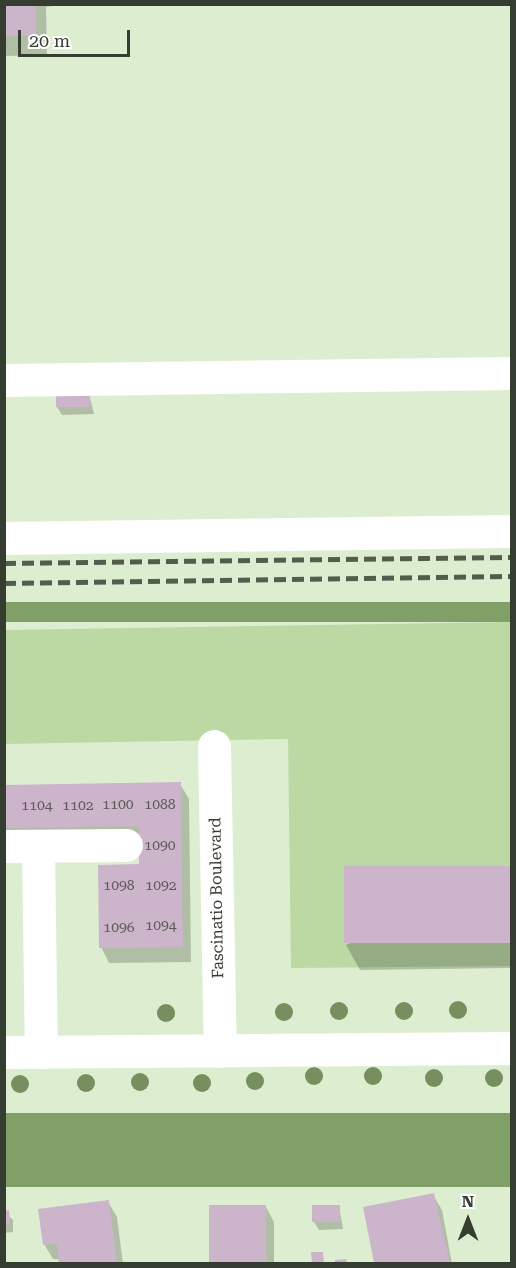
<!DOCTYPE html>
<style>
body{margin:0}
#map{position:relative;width:516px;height:1268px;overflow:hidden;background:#ddeed0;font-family:"Roboto Serif",serif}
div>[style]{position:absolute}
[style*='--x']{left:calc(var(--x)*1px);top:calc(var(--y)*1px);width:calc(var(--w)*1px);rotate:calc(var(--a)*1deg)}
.green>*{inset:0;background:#bcd9a4}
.water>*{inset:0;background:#81a067;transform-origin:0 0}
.shadow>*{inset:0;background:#0003}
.building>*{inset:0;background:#ccb4cb;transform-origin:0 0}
.minor>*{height:33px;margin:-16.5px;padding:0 16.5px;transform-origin:16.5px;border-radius:16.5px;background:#fff}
.rail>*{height:4.5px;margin-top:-2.25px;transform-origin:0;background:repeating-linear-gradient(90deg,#545d4d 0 12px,transparent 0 18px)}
.trees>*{width:18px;height:18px;margin:-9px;border-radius:50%;background:#778e5e}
span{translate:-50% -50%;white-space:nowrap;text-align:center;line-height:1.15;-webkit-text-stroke:4.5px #fff;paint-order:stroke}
.number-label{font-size:14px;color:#5b5a57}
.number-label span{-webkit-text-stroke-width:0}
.street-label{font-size:16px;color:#353c30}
.frame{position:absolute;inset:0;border:6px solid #353c30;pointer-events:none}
.north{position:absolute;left:438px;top:1190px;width:60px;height:60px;-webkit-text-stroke:4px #fff;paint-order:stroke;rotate:0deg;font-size:16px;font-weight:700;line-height:24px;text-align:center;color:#353c30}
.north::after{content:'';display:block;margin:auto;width:21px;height:27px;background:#353c30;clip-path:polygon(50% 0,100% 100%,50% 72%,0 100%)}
.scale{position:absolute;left:18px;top:30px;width:112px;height:27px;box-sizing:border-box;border:3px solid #353c30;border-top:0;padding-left:8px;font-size:18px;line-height:21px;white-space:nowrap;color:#353c30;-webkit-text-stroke:4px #fff;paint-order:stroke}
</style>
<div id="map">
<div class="green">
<i style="clip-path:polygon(511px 622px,511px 966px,291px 968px,288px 739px,5px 744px,4px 630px)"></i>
</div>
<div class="water">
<i style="left:511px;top:602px;width:20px;height:506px;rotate:90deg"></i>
<i style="left:511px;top:1113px;width:74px;height:506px;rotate:90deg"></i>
</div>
<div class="shadow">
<i style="clip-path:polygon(4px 4px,67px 4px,46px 7px,47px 55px,4px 56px)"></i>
<i style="clip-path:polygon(89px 394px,94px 414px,62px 415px,57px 407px)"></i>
<i style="clip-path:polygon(180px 784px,189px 799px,191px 962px,109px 963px,101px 947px,140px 865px,140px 841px,4px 842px,4px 786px)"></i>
<i style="clip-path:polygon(512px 867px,512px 968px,360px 970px,346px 945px)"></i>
<i style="clip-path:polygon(433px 1195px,442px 1210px,452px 1264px,376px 1264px,365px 1208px)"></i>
<i style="clip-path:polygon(108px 1202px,117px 1217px,123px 1264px,53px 1259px,44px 1244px)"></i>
<i style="clip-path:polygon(211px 1206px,266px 1207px,274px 1222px,274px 1264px,210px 1264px)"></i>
<i style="clip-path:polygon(339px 1206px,343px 1229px,319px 1230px,314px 1222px)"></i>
<i style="clip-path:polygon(4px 1212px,13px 1220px,13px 1232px,4px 1233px)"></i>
</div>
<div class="building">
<i style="left:4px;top:4px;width:32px;height:32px"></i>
<i style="left:90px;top:392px;width:15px;height:34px;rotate:90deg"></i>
<i style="clip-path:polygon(181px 782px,183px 947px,99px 948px,98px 865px,139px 864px,138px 826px,4px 828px,4px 785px)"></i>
<i style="left:512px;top:866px;width:77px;height:168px;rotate:90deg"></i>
<i style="clip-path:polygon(434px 1193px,450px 1263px,374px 1263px,363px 1207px)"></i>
<i style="clip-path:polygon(109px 1200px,117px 1263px,59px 1263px,57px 1244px,43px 1245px,38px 1209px)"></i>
<i style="left:209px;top:1205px;width:57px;height:58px"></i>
<i style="left:312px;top:1205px;width:28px;height:17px"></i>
<i style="clip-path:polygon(9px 1210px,10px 1225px,4px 1225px,4px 1211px)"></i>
<i style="clip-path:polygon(311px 1252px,323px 1252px,324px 1263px,312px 1263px)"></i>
<i style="clip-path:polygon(346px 1259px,347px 1263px,335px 1263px,335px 1260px)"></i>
</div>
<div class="minor">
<i style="--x:4;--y:380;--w:508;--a:-0.79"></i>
<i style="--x:4;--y:538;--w:508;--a:-0.79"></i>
<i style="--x:214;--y:746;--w:305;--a:88.9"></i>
<i style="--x:4;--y:846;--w:122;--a:-0.5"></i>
<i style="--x:38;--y:846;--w:206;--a:89.2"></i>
<i style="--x:4;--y:1052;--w:508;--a:-0.45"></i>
</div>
<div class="rail">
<i style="--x:4;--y:563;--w:508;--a:-0.68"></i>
<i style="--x:4;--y:583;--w:508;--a:-0.79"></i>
</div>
<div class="trees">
<i style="left:458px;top:1010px"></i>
<i style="left:339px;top:1011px"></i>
<i style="left:404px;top:1011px"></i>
<i style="left:284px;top:1012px"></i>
<i style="left:166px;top:1013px"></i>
<i style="left:314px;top:1076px"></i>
<i style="left:373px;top:1076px"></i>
<i style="left:434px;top:1078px"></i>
<i style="left:494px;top:1078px"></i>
<i style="left:255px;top:1081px"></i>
<i style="left:140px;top:1082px"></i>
<i style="left:86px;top:1083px"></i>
<i style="left:202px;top:1083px"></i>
<i style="left:20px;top:1084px"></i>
</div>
<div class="number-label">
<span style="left:118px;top:804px">1100</span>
<span style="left:160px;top:804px">1088</span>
<span style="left:37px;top:805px">1104</span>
<span style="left:78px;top:805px">1102</span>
<span style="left:160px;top:845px">1090</span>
<span style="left:119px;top:885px">1098</span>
<span style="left:161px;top:885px">1092</span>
<span style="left:161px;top:925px">1094</span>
<span style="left:119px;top:927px">1096</span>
</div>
<div class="street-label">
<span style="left:217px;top:898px;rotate:-91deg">Fascinatio Boulevard</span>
</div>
<div class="frame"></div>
<div class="north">N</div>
<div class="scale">20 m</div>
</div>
